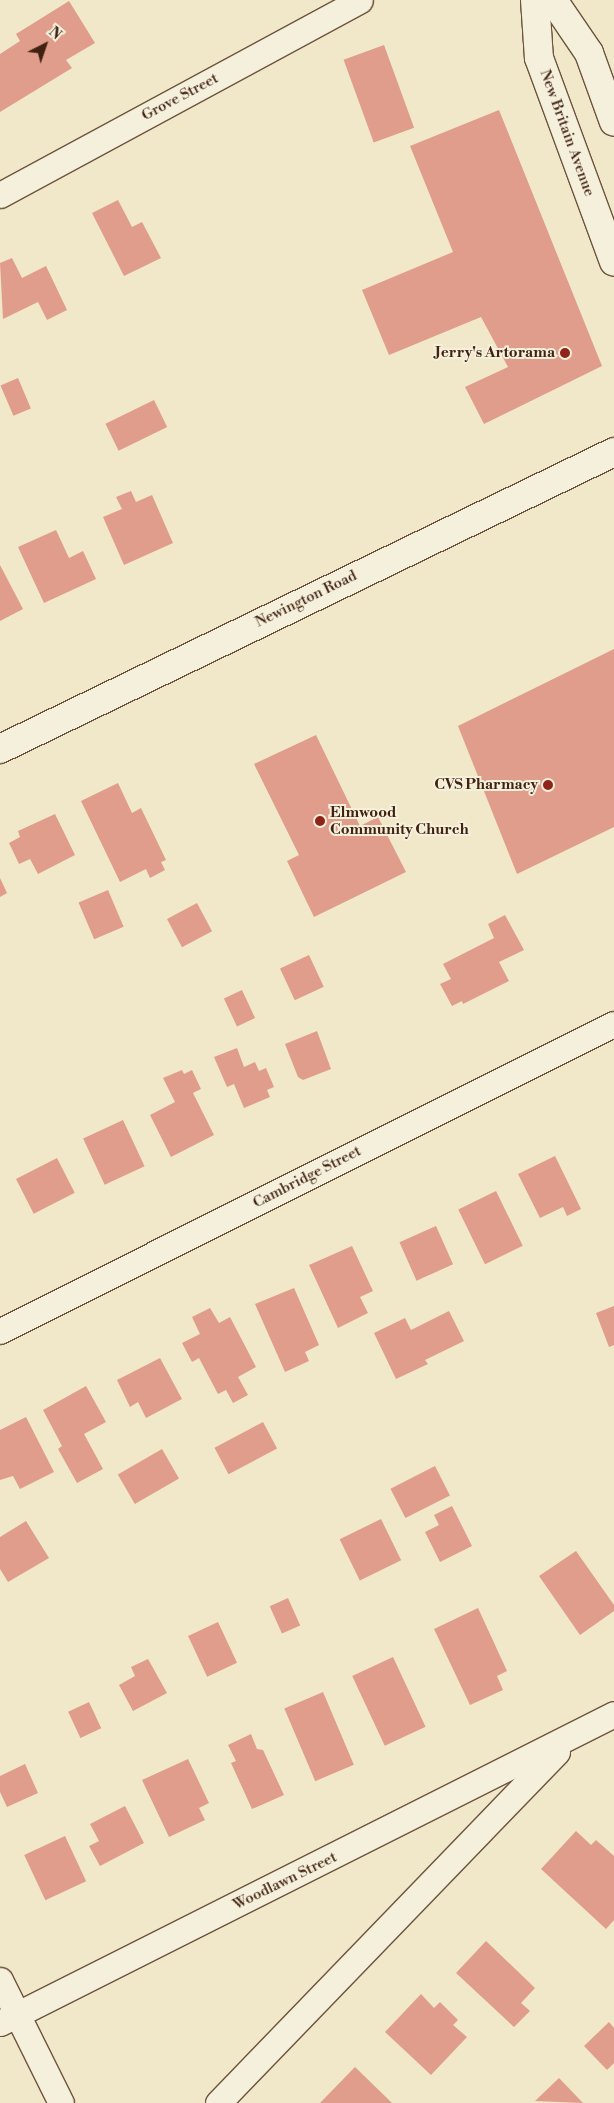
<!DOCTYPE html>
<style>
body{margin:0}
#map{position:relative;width:614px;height:2103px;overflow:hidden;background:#f0e8c9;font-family:"Libre Bodoni",serif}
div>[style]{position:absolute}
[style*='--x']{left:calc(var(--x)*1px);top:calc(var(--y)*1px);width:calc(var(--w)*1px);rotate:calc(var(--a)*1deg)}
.building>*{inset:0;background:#e09d8c;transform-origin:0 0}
.roads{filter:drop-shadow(1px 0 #6d543e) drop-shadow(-1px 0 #6d543e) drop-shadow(0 1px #6d543e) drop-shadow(0 -1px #6d543e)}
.minor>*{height:25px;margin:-12.5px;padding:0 12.5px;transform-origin:12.5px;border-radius:12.5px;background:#f5f0dc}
.secondary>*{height:28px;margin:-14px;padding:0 14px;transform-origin:14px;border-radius:14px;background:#f5f0dc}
.dots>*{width:14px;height:14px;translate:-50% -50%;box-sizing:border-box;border:2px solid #f5f0dc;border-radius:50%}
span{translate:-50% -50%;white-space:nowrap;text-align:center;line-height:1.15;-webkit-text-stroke:4px #f5f0dc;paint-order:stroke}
.street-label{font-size:15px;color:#412210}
.poi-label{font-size:15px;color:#412210;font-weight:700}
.right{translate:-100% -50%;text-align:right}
.left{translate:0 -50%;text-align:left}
.north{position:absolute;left:20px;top:20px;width:50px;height:50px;-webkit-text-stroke:4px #f5f0dc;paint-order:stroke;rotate:41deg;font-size:14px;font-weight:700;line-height:20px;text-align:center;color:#412210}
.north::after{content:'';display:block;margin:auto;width:18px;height:22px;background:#412210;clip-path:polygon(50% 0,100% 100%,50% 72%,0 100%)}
</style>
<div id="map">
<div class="building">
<i style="clip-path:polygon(69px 1px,95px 43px,66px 60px,72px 68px,0 112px,0 54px,20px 41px,16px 34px)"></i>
<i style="left:384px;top:45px;width:88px;height:43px;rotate:70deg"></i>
<i style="clip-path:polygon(499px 110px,602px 366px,484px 424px,465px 387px,508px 367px,481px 317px,389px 355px,362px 290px,453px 252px,410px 146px)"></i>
<i style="clip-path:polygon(118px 200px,132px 227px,142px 222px,161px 258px,124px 276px,92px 213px)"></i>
<i style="clip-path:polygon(12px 258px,22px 278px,46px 266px,67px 310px,47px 320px,38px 302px,3px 319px,0 263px)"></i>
<i style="left:18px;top:378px;width:33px;height:19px;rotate:67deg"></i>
<i style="left:154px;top:400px;width:30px;height:54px;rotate:64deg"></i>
<i style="clip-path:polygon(131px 491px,136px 502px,152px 495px,173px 543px,124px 565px,103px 517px,122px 509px,116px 497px)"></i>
<i style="clip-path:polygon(56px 530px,69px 558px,83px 551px,96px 579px,44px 603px,18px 547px)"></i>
<i style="clip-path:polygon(0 565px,23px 609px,0 621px)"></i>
<i style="clip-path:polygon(614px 649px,614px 827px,517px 874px,458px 726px)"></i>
<i style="clip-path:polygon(316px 735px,360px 826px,378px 817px,406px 872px,314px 917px,287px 861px,299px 855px,254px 764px)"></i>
<i style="clip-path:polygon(118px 783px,132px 813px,141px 808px,166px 860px,161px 862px,165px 870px,150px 878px,146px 869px,120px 882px,81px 801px)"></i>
<i style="clip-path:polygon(55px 814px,75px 855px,38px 874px,30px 859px,19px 864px,9px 843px,20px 837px,18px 831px)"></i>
<i style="clip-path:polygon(0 878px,7px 893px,0 897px)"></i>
<i style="left:108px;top:890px;width:40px;height:32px;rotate:67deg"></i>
<i style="left:197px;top:903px;width:32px;height:34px;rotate:62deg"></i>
<i style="clip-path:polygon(505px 915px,524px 950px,499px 962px,509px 981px,463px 1004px,462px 1001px,452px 1006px,440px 984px,451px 979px,443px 964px,494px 938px,488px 924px)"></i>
<i style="left:309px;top:955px;width:35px;height:32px;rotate:65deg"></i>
<i style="left:242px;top:990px;width:31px;height:20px;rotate:65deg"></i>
<i style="clip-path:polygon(317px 1031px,331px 1069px,303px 1080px,298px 1077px,285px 1044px)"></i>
<i style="clip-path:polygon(237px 1048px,244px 1067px,255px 1062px,259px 1071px,266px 1068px,274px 1087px,267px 1090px,270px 1097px,244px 1108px,234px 1084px,227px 1087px,214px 1057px)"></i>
<i style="clip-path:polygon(182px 1070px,184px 1074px,192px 1070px,201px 1089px,193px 1093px,214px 1135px,171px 1157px,150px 1115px,175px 1102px,163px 1078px)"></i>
<i style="left:123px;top:1120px;width:51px;height:44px;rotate:65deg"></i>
<i style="clip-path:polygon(555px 1156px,581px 1209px,567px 1216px,563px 1207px,540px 1218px,518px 1174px)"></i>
<i style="left:57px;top:1158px;width:39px;height:46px;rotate:63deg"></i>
<i style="left:496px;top:1191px;width:61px;height:42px;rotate:64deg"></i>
<i style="left:436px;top:1226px;width:42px;height:40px;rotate:66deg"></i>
<i style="clip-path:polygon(352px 1246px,373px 1291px,360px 1297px,368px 1313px,338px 1328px,309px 1265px)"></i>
<i style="clip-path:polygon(294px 1288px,319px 1345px,305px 1352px,309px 1361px,285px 1372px,255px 1304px)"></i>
<i style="clip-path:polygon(614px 1306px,614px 1345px,609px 1347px,596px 1313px)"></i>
<i style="clip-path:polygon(210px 1308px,219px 1323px,230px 1317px,256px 1367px,238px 1377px,248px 1395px,233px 1403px,226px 1390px,218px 1394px,199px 1358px,192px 1362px,182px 1343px,200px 1334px,192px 1317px)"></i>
<i style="clip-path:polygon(449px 1311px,464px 1341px,425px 1360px,428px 1364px,396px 1379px,374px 1333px,405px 1318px,411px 1330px)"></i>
<i style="clip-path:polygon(160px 1358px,182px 1399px,146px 1418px,138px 1402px,130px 1407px,117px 1380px)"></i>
<i style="clip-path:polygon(86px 1386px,106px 1422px,84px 1434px,103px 1469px,77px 1483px,58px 1449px,62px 1446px,43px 1410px)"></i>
<i style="clip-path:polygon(26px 1417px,54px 1472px,20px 1489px,13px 1476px,0 1480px,0 1430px)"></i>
<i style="left:263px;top:1422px;width:30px;height:55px;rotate:62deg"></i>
<i style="left:162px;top:1449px;width:34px;height:51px;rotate:60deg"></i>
<i style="left:435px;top:1466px;width:33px;height:50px;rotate:63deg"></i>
<i style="clip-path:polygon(452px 1506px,472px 1546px,440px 1562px,425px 1532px,439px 1525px,434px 1515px)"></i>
<i style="left:381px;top:1519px;width:46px;height:46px;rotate:64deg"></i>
<i style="clip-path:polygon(26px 1521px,49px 1558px,8px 1582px,0 1569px,0 1537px)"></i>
<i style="clip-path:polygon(576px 1551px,614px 1605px,614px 1611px,580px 1635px,539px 1576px)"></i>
<i style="left:288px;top:1598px;width:30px;height:20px;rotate:66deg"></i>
<i style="clip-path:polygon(478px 1608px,507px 1671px,497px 1676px,503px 1690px,470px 1705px,434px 1629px)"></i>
<i style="left:218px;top:1622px;width:45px;height:33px;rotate:65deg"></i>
<i style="left:393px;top:1657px;width:77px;height:45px;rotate:65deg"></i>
<i style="clip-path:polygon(148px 1659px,167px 1693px,133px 1711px,119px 1685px,135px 1676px,131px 1667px)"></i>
<i style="left:323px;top:1692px;width:79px;height:42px;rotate:67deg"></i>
<i style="left:89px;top:1702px;width:29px;height:23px;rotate:65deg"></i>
<i style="clip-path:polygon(251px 1734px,257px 1749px,263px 1750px,284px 1795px,252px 1809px,231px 1763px,236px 1761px,228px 1745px)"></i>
<i style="clip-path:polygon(188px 1759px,209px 1803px,199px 1808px,205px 1820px,169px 1837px,142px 1780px)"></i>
<i style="clip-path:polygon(25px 1764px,38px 1793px,7px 1807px,0 1792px,0 1776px)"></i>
<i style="clip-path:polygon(125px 1806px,144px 1843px,100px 1866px,89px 1846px,99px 1841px,90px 1824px)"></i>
<i style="clip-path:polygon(576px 1831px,591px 1845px,596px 1840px,614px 1856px,614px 1920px,606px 1929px,541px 1869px)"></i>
<i style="left:65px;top:1836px;width:50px;height:45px;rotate:65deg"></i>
<i style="clip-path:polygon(486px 1941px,535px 1988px,521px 2003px,530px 2011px,514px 2027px,456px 1973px)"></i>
<i style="clip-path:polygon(421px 1994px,434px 2008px,440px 2002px,458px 2020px,453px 2025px,467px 2037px,431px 2075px,385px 2032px)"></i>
<i style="clip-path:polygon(609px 2022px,614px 2028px,614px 2063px,607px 2070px,584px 2046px)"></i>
<i style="clip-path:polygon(355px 2067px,392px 2103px,320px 2103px)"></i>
<i style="clip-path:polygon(559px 2078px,583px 2103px,535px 2101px)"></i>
</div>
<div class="roads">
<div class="minor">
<i style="--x:0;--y:195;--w:409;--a:-28.4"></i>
<i style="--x:0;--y:1331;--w:686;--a:-26.57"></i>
<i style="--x:0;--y:1980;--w:137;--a:63.6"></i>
<i style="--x:0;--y:2023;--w:687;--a:-26.71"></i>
<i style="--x:218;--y:2103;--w:488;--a:-46"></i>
</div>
<div class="secondary">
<i style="--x:535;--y:0;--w:58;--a:86.1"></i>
<i style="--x:539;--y:58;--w:217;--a:69.8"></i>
<i style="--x:553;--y:0;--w:64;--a:55.8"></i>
<i style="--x:589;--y:53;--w:73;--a:70.1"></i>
<i style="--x:0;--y:749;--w:682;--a:-25.81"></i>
</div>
</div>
<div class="dots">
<i style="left:565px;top:353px;background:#8f2418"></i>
<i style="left:548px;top:785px;background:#8f2418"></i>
<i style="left:320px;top:821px;background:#8f2418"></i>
</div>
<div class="street-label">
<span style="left:180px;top:97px;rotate:-28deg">Grove Street</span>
<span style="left:567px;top:133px;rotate:70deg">New Britain Avenue</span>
<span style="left:306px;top:599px;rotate:-26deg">Newington Road</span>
<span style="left:307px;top:1177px;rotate:-27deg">Cambridge Street</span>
<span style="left:285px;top:1881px;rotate:-26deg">Woodlawn Street</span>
</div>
<div class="poi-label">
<span class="right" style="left:555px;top:353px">Jerry's Artorama</span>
<span class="right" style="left:538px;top:785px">CVS Pharmacy</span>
<span class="left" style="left:330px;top:821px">Elmwood<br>Community Church</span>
</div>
<div class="north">N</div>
</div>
